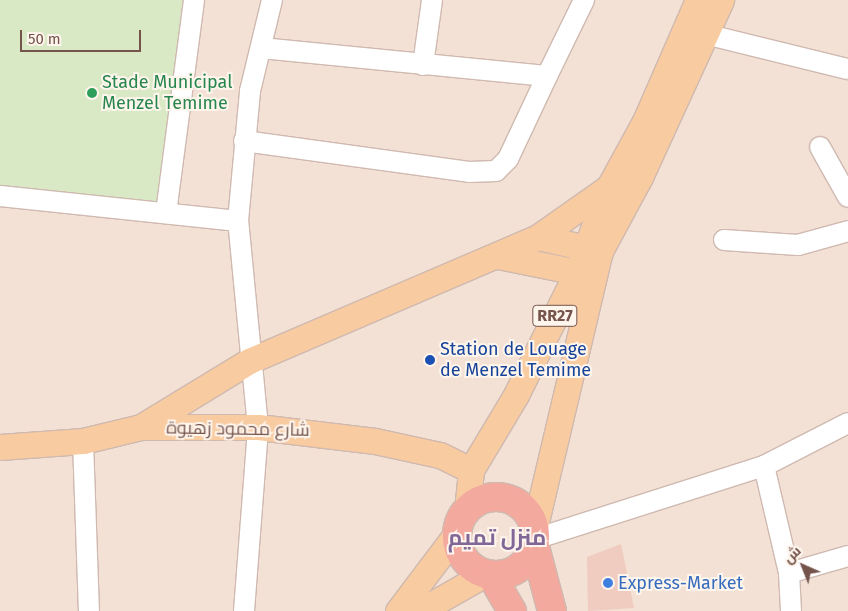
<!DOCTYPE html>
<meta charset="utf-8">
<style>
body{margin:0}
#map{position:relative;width:848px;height:611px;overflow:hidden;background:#fcf0e6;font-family:"Fira Sans",Cairo,sans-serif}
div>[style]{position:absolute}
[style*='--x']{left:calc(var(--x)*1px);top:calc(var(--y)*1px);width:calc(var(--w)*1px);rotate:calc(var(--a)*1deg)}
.residential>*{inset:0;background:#f3e1d5;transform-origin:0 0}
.green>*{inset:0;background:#d9e9c5}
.building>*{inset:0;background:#f0cbbf}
.roads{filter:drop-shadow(1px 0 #cfb9b0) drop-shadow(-1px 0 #cfb9b0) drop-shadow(0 1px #cfb9b0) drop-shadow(0 -1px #cfb9b0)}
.minor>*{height:20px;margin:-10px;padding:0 10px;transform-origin:10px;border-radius:10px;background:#fff}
.major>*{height:25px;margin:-12.5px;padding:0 12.5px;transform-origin:12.5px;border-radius:12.5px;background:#f8cba1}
.highway>*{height:28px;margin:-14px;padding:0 14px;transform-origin:14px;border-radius:14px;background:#f4a99f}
.highway>.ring{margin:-14px;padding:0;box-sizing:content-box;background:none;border:28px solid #f4a99f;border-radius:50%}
.dots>*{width:14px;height:14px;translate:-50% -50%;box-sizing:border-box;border:2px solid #fef5ed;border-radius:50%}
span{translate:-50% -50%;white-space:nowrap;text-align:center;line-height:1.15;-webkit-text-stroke:4px #fef5ed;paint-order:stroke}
.shield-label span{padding:1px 4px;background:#fef5ed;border:1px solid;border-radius:4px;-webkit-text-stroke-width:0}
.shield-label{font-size:16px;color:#75544c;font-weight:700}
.leisure-label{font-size:18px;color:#27864d}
.left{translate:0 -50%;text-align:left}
.transit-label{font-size:18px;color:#164399}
.street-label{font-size:18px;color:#75544c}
.shop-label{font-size:18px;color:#366cbe}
.district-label{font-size:22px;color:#806798;font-weight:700}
.north{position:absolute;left:778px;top:541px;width:50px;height:50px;-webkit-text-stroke:4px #fef5ed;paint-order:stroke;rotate:316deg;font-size:14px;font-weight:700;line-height:20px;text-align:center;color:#75544c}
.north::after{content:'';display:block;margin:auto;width:18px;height:22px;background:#75544c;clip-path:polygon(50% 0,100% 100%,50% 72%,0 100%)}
.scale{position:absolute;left:20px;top:30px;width:121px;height:22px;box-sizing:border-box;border:2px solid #75544c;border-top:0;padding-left:6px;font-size:15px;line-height:18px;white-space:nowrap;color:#75544c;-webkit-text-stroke:4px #fef5ed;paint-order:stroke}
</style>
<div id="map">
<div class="residential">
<i style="left:0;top:0;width:848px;height:611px"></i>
</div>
<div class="green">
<i style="clip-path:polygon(0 0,195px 0,172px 203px,0 186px)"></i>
</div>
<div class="building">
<i style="clip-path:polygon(621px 544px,634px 608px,588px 611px,587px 557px)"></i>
</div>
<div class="roads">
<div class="minor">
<i style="--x:705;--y:34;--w:147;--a:13.8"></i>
<i style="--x:261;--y:48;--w:287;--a:5.6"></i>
<i style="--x:547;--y:76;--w:85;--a:-64"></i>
<i style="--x:423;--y:65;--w:66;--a:-82.1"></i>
<i style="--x:244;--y:141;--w:227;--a:7.8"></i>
<i style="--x:469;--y:172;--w:27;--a:-2"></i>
<i style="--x:496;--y:171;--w:17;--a:-45"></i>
<i style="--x:508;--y:159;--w:92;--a:-64.8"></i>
<i style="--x:820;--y:147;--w:57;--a:60.8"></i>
<i style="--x:0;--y:196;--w:239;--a:6"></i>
<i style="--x:166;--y:213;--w:215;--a:-82.5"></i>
<i style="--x:724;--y:240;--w:74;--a:3.9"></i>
<i style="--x:798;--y:245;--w:52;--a:-15.6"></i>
<i style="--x:83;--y:441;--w:170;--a:88"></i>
<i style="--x:764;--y:466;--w:110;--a:76.8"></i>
<i style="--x:789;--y:573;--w:38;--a:87"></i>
<i style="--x:535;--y:539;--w:240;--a:-17.7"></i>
<i style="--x:764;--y:466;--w:94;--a:-27.1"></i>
<i style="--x:789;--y:573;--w:61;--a:-16.1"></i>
<i style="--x:244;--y:611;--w:185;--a:-85.6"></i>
<i style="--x:258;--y:427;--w:207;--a:-95.5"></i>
<i style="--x:238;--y:221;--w:131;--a:-84.7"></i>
<i style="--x:250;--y:91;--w:94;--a:-76.4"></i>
</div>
<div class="major">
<i style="--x:538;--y:237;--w:87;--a:-35.2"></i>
<i style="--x:498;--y:256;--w:96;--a:11.4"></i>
<i style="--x:141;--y:427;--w:127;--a:-31.4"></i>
<i style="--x:249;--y:361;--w:314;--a:-23.2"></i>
<i style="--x:538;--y:237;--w:64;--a:12.7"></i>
<i style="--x:0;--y:447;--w:83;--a:-4.1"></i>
<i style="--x:83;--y:441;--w:60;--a:-13.6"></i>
<i style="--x:141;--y:427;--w:117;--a:0"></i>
<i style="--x:258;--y:427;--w:118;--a:6.8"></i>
<i style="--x:375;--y:441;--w:66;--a:12.2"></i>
<i style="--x:440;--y:455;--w:34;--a:26"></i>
<i style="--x:467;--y:511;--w:41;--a:-84.4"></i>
<i style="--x:471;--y:470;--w:87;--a:-59"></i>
<i style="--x:516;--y:395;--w:137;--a:-63.6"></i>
<i style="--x:577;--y:272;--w:91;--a:-69.4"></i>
<i style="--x:609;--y:187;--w:77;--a:-61.4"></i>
<i style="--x:646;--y:119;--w:130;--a:-66.4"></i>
<i style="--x:534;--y:530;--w:287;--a:-76.7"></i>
<i style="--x:600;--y:251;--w:84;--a:-61.6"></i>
<i style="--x:640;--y:177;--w:195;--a:-65.4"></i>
<i style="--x:398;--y:611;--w:98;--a:-52.9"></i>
<i style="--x:420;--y:611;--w:75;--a:-29.6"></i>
</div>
<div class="highway">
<i class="ring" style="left:457px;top:497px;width:50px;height:50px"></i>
<i style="--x:534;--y:543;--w:70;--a:75.2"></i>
<i style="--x:491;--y:575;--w:42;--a:59.7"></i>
</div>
</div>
<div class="dots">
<i style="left:92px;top:93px;background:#2e9e5b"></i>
<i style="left:430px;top:360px;background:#1a4fb4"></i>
<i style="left:608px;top:583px;background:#3f7fe0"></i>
</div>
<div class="shield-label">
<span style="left:555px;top:316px">RR27</span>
</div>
<div class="leisure-label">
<span class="left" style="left:102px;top:93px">Stade Municipal<br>Menzel Temime</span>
</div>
<div class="transit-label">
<span class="left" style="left:440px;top:360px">Station de Louage<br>de Menzel Temime</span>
</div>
<div class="street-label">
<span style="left:238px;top:429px;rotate:1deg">شارع محمود زهيوة</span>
</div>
<div class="shop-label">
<span class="left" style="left:618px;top:583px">Express-Market</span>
</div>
<div class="district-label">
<span style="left:497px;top:538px">منزل تميم</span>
</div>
<div class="north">ش</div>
<div class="scale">50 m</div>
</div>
